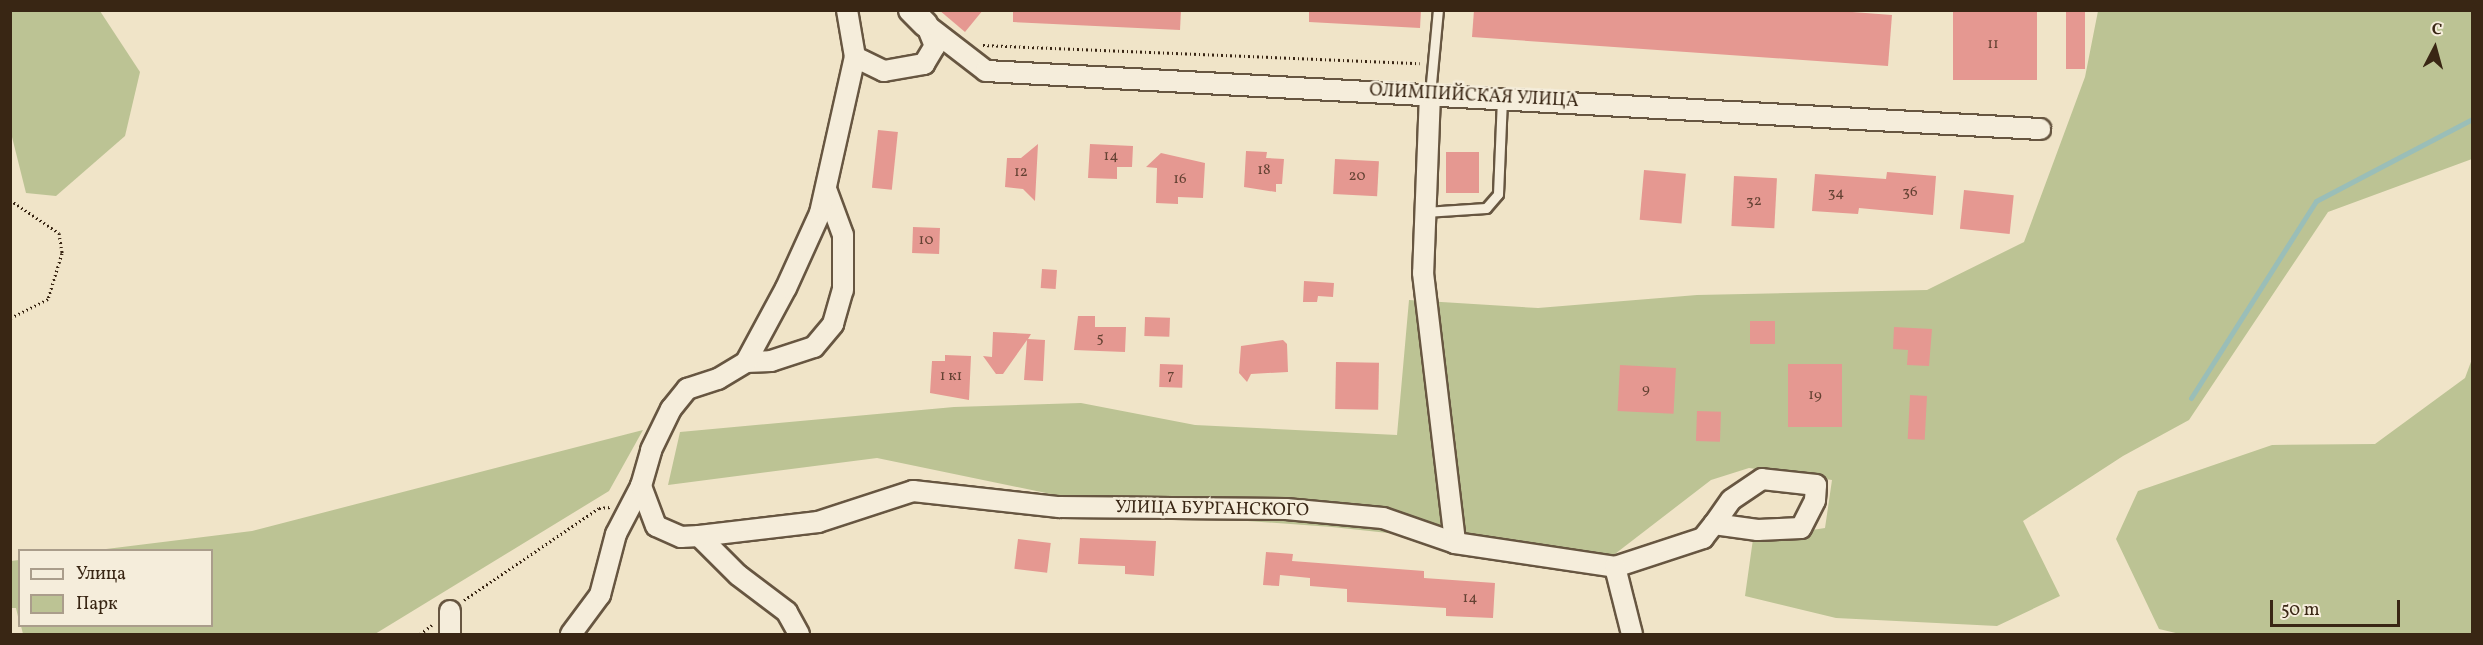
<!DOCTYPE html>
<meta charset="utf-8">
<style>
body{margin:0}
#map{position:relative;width:2483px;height:645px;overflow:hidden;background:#f0e4c8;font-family:Vollkorn,serif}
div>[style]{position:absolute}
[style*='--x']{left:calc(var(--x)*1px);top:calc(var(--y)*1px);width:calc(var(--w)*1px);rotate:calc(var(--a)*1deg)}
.green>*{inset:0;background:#bcc394}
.stream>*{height:5px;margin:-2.5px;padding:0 2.5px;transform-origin:2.5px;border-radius:2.5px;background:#9abeb8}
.building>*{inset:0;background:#e59891;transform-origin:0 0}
.path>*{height:3px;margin-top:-1.5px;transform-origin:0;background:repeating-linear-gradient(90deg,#392614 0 1.5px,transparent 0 4.5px)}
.roads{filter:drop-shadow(2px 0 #675641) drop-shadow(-2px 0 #675641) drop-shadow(0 2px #675641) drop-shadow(0 -2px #675641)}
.service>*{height:9px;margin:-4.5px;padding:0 4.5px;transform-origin:4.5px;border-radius:4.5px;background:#f5eddb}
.minor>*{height:20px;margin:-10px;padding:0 10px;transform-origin:10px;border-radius:10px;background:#f5eddb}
.tertiary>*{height:24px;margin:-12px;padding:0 12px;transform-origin:12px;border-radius:12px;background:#f5eddb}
span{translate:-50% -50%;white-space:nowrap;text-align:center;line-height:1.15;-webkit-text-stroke:5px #f5eddb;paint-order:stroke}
.number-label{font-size:15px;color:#644233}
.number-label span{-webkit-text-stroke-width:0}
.street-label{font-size:18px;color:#392614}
.frame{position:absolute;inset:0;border:12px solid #392614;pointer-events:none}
.legend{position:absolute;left:18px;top:549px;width:195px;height:78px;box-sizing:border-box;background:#f5eddb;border:2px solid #aa9d8b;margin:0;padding:8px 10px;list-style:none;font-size:18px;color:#392614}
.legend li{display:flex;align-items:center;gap:12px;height:30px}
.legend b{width:30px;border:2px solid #aa9d8b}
.north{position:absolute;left:2405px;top:18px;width:60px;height:60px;-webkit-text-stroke:4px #f5eddb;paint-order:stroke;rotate:6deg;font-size:16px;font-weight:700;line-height:24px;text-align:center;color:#392614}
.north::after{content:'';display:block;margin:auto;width:21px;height:27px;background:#392614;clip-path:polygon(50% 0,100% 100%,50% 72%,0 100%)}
.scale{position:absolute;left:2270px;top:600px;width:130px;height:27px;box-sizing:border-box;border:3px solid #392614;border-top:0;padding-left:8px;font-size:18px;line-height:21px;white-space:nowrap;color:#392614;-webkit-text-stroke:4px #f5eddb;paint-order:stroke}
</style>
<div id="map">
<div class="green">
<i style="clip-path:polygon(10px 11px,100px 11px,140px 72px,125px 136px,56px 196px,26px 193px,11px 133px)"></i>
<i style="clip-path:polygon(2098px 11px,2472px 11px,2472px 159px,2328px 212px,2189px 420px,2123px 456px,2023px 521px,2060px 596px,1997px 626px,1836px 618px,1745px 596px,1753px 539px,1825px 528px,1832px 480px,1749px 468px,1711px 480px,1611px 557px,1332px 527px,1191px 517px,1080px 500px,877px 458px,668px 485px,680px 432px,954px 407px,1081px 403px,1195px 425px,1397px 435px,1409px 300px,1538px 308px,1697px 295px,1927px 290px,2024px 242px,2085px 77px)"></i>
<i style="clip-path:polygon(2472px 359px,2472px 634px,2180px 634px,2159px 629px,2116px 539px,2138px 491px,2272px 445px,2375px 444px,2465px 378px)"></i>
<i style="clip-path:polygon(643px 430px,609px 491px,375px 634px,23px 634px,21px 626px,212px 626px,212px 550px,98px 550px,252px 531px)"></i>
<i style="clip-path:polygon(19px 560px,20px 560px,19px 621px,16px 608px,10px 608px,11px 561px)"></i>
</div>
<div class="stream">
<i style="--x:2191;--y:398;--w:233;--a:-57.6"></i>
<i style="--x:2316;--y:201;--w:176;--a:-27.7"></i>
</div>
<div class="building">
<i style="clip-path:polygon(939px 10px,983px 10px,965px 32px)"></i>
<i style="clip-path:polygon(1013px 10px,1181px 10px,1180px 30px,1013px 22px)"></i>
<i style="clip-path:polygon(1309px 10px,1421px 10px,1420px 28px,1309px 22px)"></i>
<i style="clip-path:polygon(1474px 10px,1826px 10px,1892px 15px,1888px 66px,1472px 37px)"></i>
<i style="left:1953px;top:10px;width:84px;height:70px"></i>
<i style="left:2066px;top:10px;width:19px;height:59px"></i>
<i style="left:878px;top:130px;width:20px;height:58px;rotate:6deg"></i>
<i style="clip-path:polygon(1038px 144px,1035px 201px,1023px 189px,1005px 187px,1007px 158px,1021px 158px)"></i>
<i style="clip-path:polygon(1090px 144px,1133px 146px,1132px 167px,1117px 167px,1117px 179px,1088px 178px)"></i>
<i style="clip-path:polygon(1246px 151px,1267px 152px,1266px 158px,1284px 159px,1282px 184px,1276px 184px,1276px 192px,1244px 187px)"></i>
<i style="left:1446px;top:152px;width:33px;height:41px"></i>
<i style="clip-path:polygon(1161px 153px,1205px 163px,1203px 198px,1178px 197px,1178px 204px,1156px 203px,1157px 168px,1146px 167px)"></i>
<i style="left:1335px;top:159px;width:44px;height:35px;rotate:3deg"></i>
<i style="left:1644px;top:170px;width:42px;height:50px;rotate:5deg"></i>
<i style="clip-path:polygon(1887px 172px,1936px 176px,1933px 215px,1859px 208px,1858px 214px,1812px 211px,1815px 174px,1886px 179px)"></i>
<i style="left:1734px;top:176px;width:43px;height:50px;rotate:3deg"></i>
<i style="left:1964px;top:190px;width:50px;height:39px;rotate:6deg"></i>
<i style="left:913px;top:227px;width:27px;height:26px;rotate:2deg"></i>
<i style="left:1042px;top:269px;width:15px;height:19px;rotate:4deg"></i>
<i style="clip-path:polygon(1304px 281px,1334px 283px,1333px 297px,1318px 296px,1317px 302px,1303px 302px)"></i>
<i style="clip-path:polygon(1078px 316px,1095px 316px,1095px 327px,1126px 327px,1125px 352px,1074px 350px)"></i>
<i style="left:1145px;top:317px;width:25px;height:19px;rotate:2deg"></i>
<i style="left:1750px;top:321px;width:25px;height:23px"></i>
<i style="clip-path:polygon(1894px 327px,1932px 329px,1929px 366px,1907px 365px,1908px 350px,1893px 349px)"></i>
<i style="clip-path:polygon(993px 332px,1031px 334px,1028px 339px,1045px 340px,1043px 381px,1024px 380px,1027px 340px,1003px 374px,996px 374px,983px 356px,992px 357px)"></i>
<i style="clip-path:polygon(1283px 340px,1287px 344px,1288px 372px,1251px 374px,1247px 382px,1239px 373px,1241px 346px)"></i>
<i style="clip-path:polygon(945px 355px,971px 356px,969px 400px,930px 393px,932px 361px,945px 361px)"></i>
<i style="left:1336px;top:362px;width:43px;height:47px;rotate:1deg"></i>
<i style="left:1160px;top:364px;width:23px;height:23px;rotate:2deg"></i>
<i style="left:1788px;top:364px;width:54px;height:63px"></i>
<i style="left:1620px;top:365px;width:56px;height:46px;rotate:3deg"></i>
<i style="left:1910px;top:395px;width:17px;height:44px;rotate:3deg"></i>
<i style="left:1697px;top:411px;width:24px;height:30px;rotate:2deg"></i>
<i style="clip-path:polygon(1080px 538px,1156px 541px,1154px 576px,1125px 574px,1125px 566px,1078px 564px)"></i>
<i style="left:1018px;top:539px;width:33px;height:30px;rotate:7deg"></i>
<i style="clip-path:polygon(1266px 552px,1293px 554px,1292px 561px,1424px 571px,1424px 578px,1495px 583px,1493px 618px,1446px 616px,1446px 608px,1347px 602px,1347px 589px,1310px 586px,1310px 578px,1280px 575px,1279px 586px,1263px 585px)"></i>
</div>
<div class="path">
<i style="--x:983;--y:45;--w:437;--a:2.4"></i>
<i style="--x:10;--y:200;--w:59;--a:34"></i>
<i style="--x:59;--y:233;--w:20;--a:81"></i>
<i style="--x:62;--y:253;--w:48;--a:106.9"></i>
<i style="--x:48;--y:299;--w:42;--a:153.4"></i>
<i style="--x:464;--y:600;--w:163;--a:-34.3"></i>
<i style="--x:599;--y:508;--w:12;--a:-5"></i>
<i style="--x:420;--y:634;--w:15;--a:-37"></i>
</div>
<div class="roads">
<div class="service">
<i style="--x:1430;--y:94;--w:84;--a:-84.6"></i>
<i style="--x:1425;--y:212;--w:61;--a:-3.8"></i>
<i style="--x:1486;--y:208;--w:18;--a:-49"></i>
<i style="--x:1498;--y:194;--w:96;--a:-87.6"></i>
</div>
<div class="minor">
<i style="--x:847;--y:10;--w:48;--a:80.3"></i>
<i style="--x:855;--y:57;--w:32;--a:26"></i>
<i style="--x:884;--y:71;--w:41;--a:-9.9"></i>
<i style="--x:924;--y:64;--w:21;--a:-59"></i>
<i style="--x:935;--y:46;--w:24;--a:-112"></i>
<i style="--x:925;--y:24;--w:77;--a:37.6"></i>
<i style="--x:986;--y:71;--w:1056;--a:3.15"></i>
<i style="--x:1430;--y:94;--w:179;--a:92.2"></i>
<i style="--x:1423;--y:273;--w:272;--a:83.2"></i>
<i style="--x:746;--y:362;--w:25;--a:-2"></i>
<i style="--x:771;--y:361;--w:45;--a:-18"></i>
<i style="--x:814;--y:347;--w:30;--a:-50"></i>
<i style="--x:833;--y:324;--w:35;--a:-74"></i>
<i style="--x:843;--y:290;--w:55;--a:-90"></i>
<i style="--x:843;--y:235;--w:49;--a:-110.3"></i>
<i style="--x:699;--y:536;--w:120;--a:-6.7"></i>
<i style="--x:818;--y:522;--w:100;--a:-18.1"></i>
<i style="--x:913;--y:491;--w:147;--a:6.3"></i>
<i style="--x:1059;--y:507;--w:227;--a:0.5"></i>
<i style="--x:1286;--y:509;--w:97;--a:5.3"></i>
<i style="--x:1383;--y:518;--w:76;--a:19.1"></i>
<i style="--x:1455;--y:543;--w:162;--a:8.5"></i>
<i style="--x:1615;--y:567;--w:93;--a:-18.2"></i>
<i style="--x:1703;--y:538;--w:18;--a:-52"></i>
<i style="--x:1714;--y:524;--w:44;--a:7.8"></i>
<i style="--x:1758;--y:530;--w:43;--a:-2.7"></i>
<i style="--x:1801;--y:528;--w:31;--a:-63"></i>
<i style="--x:1815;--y:500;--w:15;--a:-86"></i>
<i style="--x:1816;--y:485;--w:54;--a:-173.7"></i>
<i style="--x:1762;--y:479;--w:37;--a:146"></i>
<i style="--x:1731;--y:500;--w:29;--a:125"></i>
<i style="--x:1615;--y:567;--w:69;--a:75.8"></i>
<i style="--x:450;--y:611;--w:23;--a:90"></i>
<i style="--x:571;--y:634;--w:49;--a:-53.4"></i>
<i style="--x:600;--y:595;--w:63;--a:-75.3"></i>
<i style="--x:616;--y:534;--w:54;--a:-62.5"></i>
<i style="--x:799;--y:634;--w:25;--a:-119"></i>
<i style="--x:787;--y:612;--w:61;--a:-142.9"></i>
<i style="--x:738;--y:575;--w:55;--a:-135"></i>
<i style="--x:699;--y:536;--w:18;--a:177"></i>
<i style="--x:681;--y:537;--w:27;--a:-156"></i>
<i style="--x:656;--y:526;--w:43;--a:-110.6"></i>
<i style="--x:641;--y:486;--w:37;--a:-74"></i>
<i style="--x:651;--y:450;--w:46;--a:-64"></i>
<i style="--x:671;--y:409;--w:26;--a:-51"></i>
<i style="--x:687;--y:389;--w:33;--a:-18"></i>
<i style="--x:718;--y:379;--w:33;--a:-31"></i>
<i style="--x:746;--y:362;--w:84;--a:-61.6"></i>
<i style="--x:786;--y:288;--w:82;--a:-65.6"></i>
<i style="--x:820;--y:213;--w:160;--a:-77.4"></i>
</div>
<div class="tertiary">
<i style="--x:911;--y:10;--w:20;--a:45"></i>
</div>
</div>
<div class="number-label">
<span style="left:1993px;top:45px">11</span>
<span style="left:1111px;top:157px">14</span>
<span style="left:1264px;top:171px">18</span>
<span style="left:1021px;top:173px">12</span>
<span style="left:1357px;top:177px">20</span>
<span style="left:1180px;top:180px">16</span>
<span style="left:1910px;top:193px">36</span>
<span style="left:1836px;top:194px">34</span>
<span style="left:1754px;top:202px">32</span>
<span style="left:926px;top:241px">10</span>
<span style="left:1100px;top:339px">5</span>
<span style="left:1171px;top:376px">7</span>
<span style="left:951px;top:377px">1 к1</span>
<span style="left:1646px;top:390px">9</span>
<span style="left:1815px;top:396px">19</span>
<span style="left:1470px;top:599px">14</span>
</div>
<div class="street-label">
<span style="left:1474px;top:97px;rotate:3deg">ОЛИМПИЙСКАЯ УЛИЦА</span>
<span style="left:1212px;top:510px;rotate:1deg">УЛИЦА БУРГАНСКОГО</span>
</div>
<div class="frame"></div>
<ul class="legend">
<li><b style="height:8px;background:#f5eddb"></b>Улица</li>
<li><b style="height:16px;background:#bcc394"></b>Парк</li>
</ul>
<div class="north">С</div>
<div class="scale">50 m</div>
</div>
